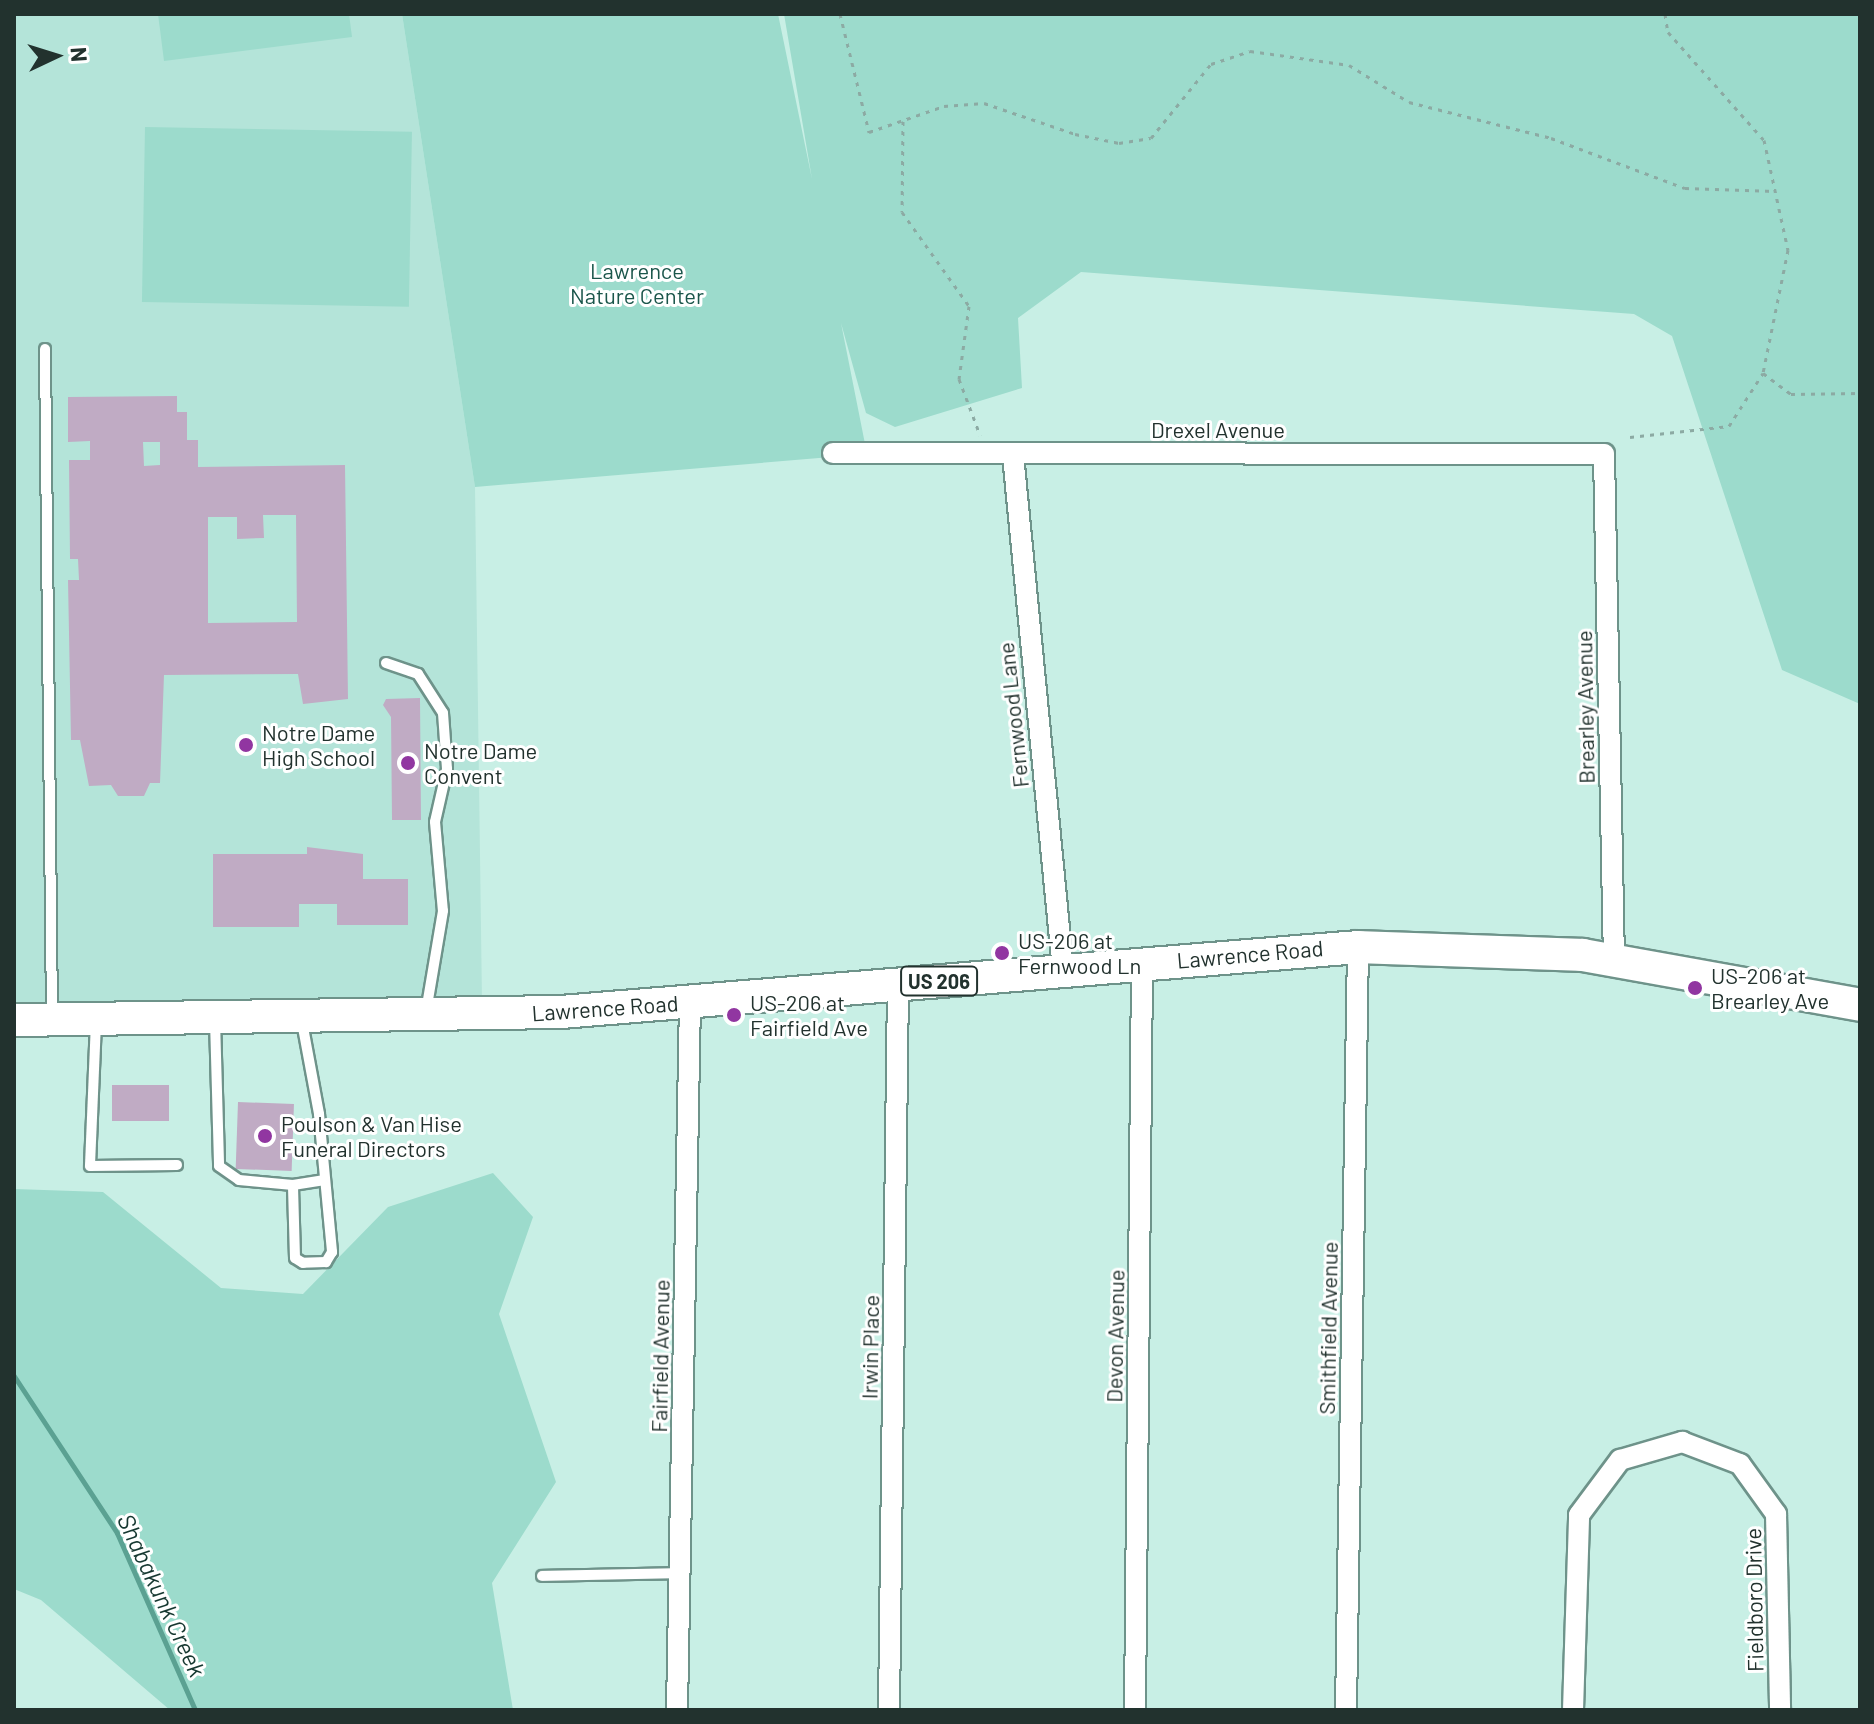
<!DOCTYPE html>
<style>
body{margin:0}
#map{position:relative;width:1874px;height:1724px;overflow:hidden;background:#c8efe5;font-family:Barlow,sans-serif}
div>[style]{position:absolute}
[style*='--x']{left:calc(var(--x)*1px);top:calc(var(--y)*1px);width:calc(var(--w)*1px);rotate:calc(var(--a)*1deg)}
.built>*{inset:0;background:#b4e4d9}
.green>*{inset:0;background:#9cdbcc;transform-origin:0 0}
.stream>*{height:5px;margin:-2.5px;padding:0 2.5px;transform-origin:2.5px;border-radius:2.5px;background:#5ba192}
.building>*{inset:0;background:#c0abc4;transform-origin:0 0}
.path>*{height:3px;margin-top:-1.5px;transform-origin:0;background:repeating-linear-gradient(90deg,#8caaa3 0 4px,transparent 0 10px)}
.roads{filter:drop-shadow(2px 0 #6e938a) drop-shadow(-2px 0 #6e938a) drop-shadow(0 2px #6e938a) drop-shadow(0 -2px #6e938a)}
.service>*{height:10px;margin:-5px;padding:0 5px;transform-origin:5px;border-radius:5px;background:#fff}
.minor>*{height:20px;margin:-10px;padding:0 10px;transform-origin:10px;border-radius:10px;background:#fff}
.primary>*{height:32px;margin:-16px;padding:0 16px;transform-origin:16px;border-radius:16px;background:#fff}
.dots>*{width:22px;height:22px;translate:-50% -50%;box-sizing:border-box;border:4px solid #fff;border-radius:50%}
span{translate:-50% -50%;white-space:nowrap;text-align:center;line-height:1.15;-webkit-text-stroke:6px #fff;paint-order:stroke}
.shield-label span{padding:2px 6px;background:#fff;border:2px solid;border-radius:6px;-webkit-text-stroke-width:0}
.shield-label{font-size:20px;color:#22322e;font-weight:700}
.park-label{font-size:22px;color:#1b564b}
.street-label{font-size:22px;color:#22322e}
.poi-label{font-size:22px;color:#22322e}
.left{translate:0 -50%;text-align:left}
.water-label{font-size:24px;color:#163831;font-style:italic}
.frame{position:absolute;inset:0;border:16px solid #22322e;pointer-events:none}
.north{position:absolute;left:16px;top:16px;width:80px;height:80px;-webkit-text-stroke:6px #fff;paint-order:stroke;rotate:86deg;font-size:22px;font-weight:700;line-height:32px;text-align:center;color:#22322e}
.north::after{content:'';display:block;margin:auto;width:28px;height:36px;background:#22322e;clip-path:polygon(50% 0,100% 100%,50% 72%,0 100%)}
</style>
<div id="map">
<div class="built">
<i style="clip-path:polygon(14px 14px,402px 14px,475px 487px,482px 1002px,14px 1006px)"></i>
</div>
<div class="green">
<i style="clip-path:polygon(158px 14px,349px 14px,352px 37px,164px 61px)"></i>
<i style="clip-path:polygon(402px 14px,778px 14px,812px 179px,784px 14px,1860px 14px,1860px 704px,1782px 670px,1672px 336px,1634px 314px,1081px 272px,1018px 318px,1022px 388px,895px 427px,866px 413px,841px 323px,867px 454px,475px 487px)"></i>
<i style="left:145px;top:127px;width:267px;height:175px;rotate:1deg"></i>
<i style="clip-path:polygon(493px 1173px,533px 1217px,499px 1314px,556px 1482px,492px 1583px,513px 1710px,170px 1710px,41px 1600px,14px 1589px,14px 1189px,103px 1192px,221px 1288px,303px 1294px,388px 1207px)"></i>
</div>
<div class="stream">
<i style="--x:14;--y:1376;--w:188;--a:56.7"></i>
<i style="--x:117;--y:1533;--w:193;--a:66.2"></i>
</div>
<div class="building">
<i style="clip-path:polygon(evenodd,177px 396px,177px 412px,187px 412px,187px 440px,198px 440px,198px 467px,345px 465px,348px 699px,303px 704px,298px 674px,164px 675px,160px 783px,150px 783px,144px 796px,118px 796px,111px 785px,89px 786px,80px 740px,71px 740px,68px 580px,79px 580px,78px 559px,70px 559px,69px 460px,90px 460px,90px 441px,68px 442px,68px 397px,177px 396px,143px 442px,160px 442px,160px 465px,144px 466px,143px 442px,177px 396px,263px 515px,296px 515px,297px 622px,208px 623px,208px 517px,237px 517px,237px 539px,264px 538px,263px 515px)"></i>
<i style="clip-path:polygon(420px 698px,421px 820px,392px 820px,391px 717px,383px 705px,386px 699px)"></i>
<i style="clip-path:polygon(307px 847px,363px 854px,363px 879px,408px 879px,408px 925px,337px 925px,337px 904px,299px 904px,299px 927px,213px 927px,213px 854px,307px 854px)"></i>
<i style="left:169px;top:1085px;width:36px;height:57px;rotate:90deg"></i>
<i style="left:238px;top:1102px;width:56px;height:67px;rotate:2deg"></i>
</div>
<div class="path">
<i style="--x:840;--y:14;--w:122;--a:76.2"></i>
<i style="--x:869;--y:132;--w:79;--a:-19.1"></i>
<i style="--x:944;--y:106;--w:40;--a:-4.3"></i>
<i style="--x:984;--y:103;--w:96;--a:18.8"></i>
<i style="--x:1075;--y:134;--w:45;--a:11.6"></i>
<i style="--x:1119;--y:143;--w:32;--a:-9"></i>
<i style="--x:1151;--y:138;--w:95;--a:-51"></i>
<i style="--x:1211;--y:64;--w:41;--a:-18.4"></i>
<i style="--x:1250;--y:51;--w:100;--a:8"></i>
<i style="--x:1349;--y:65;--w:70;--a:31.7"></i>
<i style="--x:1409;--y:102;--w:146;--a:14.2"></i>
<i style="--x:1551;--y:138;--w:143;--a:20.5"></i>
<i style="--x:1685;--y:188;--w:90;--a:1.9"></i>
<i style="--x:1665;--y:14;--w:18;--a:81"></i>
<i style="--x:1668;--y:32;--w:144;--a:48.4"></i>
<i style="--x:1764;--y:140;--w:113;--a:77.7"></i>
<i style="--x:1788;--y:250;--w:126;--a:101.5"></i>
<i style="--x:1763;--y:373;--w:35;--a:37"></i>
<i style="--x:1791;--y:394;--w:69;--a:-0.8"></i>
<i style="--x:903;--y:121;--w:91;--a:90.6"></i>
<i style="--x:902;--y:212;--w:115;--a:54.5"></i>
<i style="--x:969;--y:306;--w:74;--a:97.8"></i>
<i style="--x:959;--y:379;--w:60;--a:69.4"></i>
<i style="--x:1630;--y:437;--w:100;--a:-6.3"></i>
<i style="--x:1729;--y:426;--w:63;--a:-57.3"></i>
</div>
<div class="roads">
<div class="service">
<i style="--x:45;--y:349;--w:666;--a:89.4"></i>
<i style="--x:386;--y:663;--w:34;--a:19"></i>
<i style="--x:418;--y:674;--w:46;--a:57.3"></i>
<i style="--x:443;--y:713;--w:56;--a:85.9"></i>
<i style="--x:447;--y:769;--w:54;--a:102.8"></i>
<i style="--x:435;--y:822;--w:89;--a:84.9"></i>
<i style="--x:443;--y:911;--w:102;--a:99.6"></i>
<i style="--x:215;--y:1020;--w:146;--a:88.4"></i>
<i style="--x:219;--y:1166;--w:24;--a:35"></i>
<i style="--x:239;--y:1180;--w:54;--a:5.3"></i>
<i style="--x:96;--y:1022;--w:144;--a:92.4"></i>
<i style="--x:90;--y:1166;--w:87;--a:-0.7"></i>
<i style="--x:302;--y:1022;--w:94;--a:79.5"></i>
<i style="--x:319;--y:1114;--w:139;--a:84.6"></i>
<i style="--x:332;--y:1252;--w:12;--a:121"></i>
<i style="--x:326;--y:1262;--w:23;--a:178"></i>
<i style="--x:303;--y:1263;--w:9;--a:-148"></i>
<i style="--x:295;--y:1258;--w:73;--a:-91.6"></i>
<i style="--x:293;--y:1185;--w:32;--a:-9"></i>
<i style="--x:542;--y:1576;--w:138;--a:-1.2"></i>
</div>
<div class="minor">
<i style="--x:833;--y:453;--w:771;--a:0.07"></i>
<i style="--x:1604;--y:454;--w:505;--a:88.87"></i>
<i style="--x:1013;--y:455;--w:517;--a:84.45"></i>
<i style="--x:677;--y:1710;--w:708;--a:-88.95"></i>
<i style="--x:889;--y:1710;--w:726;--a:-89.29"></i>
<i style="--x:1135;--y:1710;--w:747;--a:-89.46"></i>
<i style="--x:1346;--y:1710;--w:763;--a:-89.1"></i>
<i style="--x:1573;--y:1710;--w:195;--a:-88.2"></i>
<i style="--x:1579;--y:1515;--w:69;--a:-53.3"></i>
<i style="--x:1620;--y:1460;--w:65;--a:-16.2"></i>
<i style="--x:1682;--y:1442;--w:62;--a:20.8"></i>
<i style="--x:1740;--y:1464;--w:62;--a:54.2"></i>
<i style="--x:1776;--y:1514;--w:196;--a:88.8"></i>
</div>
<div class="primary">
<i style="--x:14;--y:1020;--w:547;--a:-0.84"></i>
<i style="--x:561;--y:1012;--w:800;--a:-4.66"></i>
<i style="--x:1358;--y:947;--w:225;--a:2"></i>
<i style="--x:1583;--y:955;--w:281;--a:10.2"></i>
</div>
</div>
<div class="dots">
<i style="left:246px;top:745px;background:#9136a1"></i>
<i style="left:408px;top:763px;background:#9136a1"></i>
<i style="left:1002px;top:953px;background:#9136a1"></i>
<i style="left:1695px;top:988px;background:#9136a1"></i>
<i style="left:734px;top:1015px;background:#9136a1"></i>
<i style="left:265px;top:1136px;background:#9136a1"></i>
</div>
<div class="shield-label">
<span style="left:939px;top:981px">US 206</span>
</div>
<div class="park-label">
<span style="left:637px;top:283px">Lawrence<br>Nature Center</span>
</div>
<div class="street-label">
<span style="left:1218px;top:430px">Drexel Avenue</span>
<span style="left:1585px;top:707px;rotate:-91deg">Brearley Avenue</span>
<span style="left:1013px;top:715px;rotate:-96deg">Fernwood Lane</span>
<span style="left:1250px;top:954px;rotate:-5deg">Lawrence Road</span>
<span style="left:605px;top:1008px;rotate:-4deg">Lawrence Road</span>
<span style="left:1328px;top:1328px;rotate:-89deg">Smithfield Avenue</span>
<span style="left:1115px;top:1336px;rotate:-89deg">Devon Avenue</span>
<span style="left:870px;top:1347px;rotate:-89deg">Irwin Place</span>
<span style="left:660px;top:1356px;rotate:-89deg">Fairfield Avenue</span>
<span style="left:1754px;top:1600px;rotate:-91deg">Fieldboro Drive</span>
</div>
<div class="poi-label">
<span class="left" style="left:262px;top:745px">Notre Dame<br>High School</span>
<span class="left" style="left:424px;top:763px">Notre Dame<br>Convent</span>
<span class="left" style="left:1018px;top:953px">US-206 at<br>Fernwood Ln</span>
<span class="left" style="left:1711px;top:988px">US-206 at<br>Brearley Ave</span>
<span class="left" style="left:750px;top:1015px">US-206 at<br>Fairfield Ave</span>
<span class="left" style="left:281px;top:1136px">Poulson &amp; Van Hise<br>Funeral Directors</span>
</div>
<div class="water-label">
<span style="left:162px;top:1595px;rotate:65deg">Shabakunk Creek</span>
</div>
<div class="frame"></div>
<div class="north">N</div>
</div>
